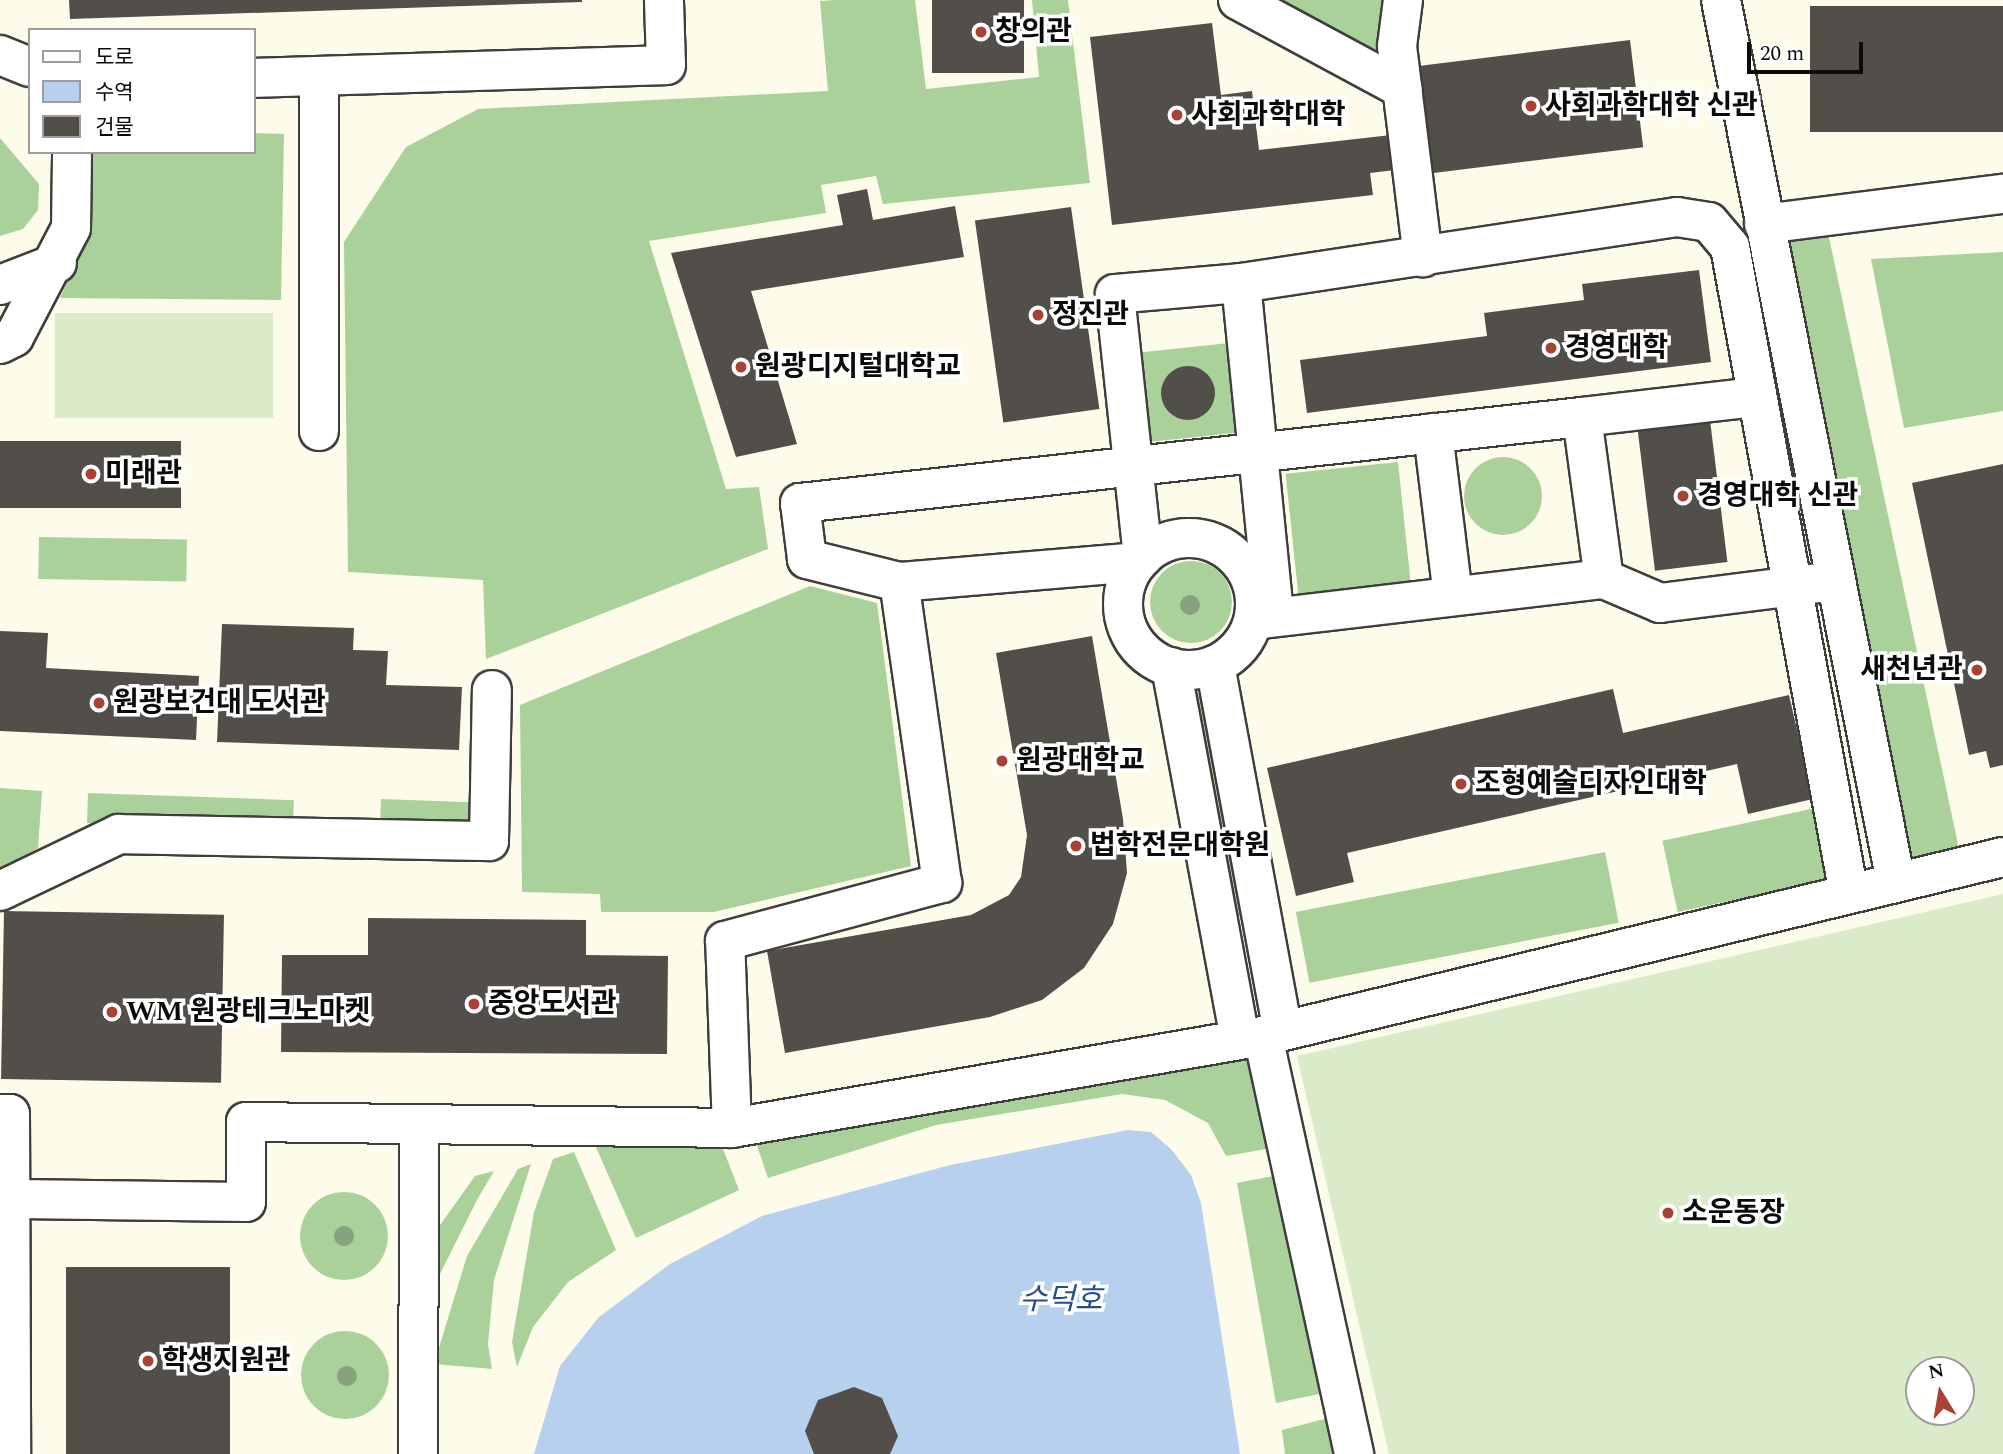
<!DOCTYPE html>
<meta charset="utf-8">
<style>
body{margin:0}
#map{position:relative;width:2003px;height:1454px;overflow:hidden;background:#fdfceb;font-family:Spectral,"Noto Sans KR",serif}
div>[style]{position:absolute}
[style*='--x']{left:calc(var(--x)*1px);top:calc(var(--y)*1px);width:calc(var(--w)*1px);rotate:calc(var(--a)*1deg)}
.forest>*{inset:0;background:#aad19a;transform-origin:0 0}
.round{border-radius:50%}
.pitch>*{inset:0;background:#daebca;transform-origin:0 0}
.water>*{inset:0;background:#b6d0ee}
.building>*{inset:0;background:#524e49;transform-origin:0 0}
.roads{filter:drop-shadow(2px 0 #3e3e3e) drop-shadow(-2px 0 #3e3e3e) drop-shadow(0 2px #3e3e3e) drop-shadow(0 -2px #3e3e3e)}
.minor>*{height:38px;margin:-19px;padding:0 19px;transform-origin:19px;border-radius:19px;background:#fff}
.minor>.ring{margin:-19px;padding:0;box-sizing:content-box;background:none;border:38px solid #fff;border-radius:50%}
.trees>*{width:20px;height:20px;margin:-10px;border-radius:50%;background:#87a37e}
.dots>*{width:19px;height:19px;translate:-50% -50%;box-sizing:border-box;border:4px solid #fff;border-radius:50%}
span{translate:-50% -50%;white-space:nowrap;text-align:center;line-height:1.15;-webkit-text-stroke:7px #fff;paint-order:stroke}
.poi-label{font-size:28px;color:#0b0b0b;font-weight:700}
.left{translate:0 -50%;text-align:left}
.right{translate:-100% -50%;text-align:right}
.water-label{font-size:30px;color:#244e8d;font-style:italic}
.legend{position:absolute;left:28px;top:28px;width:228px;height:126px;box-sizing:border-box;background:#fff;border:2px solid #9d9d9d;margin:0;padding:9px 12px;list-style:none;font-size:21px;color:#0b0b0b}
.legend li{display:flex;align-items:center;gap:14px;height:35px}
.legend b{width:35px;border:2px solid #9d9d9d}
.north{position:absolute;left:1905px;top:1356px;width:70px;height:70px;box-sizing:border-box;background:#fff;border:2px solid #9d9d9d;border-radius:50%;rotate:349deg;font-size:19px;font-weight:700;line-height:28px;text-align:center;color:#0b0b0b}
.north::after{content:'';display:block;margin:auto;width:24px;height:32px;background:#a94134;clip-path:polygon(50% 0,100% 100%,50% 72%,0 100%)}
.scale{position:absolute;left:1747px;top:42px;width:116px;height:32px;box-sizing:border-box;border:4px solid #0b0b0b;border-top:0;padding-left:9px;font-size:21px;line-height:24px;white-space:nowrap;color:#0b0b0b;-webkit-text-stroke:5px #fff;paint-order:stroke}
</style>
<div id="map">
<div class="forest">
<i style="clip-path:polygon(834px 0,915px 0,926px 89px,1039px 77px,1032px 0,1068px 0,1090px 183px,883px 204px,876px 176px,821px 185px,826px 213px,649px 241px,726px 489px,759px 487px,768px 549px,486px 659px,483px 580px,348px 572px,344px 242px,406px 147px,478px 109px,828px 91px,820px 1px)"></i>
<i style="clip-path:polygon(1260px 0,1392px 0,1392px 71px)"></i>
<i style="clip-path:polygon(254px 133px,284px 134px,281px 300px,60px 298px,89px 233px,90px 152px,254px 152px)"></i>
<i style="clip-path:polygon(0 138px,39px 184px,38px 210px,23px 229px,0 236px)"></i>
<i style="left:1827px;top:228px;width:636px;height:49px;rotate:78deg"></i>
<i style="clip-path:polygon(2003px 252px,2003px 411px,1904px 428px,1871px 259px)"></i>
<i style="left:1229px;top:343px;width:90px;height:90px;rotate:84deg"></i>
<i class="round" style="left:1464px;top:457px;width:78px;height:78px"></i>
<i style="left:1398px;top:462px;width:127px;height:113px;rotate:84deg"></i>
<i style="left:39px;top:537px;width:148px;height:42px;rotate:1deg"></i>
<i class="round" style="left:1150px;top:561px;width:82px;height:82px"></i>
<i style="clip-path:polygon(810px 586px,877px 603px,911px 866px,714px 912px,601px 912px,600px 894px,522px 892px,520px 705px)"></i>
<i style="clip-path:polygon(1198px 694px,1207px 697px,1248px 909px,1240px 917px,1229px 912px,1192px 701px)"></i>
<i style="clip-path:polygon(0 788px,42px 791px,38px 848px,0 872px)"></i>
<i style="left:88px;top:793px;width:206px;height:30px;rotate:2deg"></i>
<i style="left:381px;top:799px;width:98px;height:30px;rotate:2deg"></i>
<i style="left:1816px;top:808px;width:73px;height:157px;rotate:78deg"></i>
<i style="left:1605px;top:852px;width:72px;height:315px;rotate:79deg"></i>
<i style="clip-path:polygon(1251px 1051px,1272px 1148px,1226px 1156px,1208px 1123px,1165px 1100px,1122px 1094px,936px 1125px,768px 1178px,754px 1137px)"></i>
<i style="clip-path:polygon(720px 1141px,739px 1190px,636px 1238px,595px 1145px)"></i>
<i style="clip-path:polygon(574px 1152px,616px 1250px,568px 1282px,533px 1327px,517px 1367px,512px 1342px,534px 1212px,553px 1159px)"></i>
<i style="clip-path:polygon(531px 1164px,494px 1280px,488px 1344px,492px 1369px,434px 1364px,467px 1256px,518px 1169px)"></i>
<i style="clip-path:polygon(494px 1171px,477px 1200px,433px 1288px,433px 1235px,475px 1176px)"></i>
<i style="clip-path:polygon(1278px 1175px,1324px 1393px,1276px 1403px,1237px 1183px)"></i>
<i class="round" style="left:300px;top:1192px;width:88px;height:88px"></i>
<i class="round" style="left:301px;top:1331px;width:88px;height:88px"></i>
<i style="clip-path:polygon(1328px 1418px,1334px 1454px,1285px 1454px,1282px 1430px)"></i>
</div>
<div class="pitch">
<i style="left:273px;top:313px;width:105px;height:218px;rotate:90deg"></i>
<i style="clip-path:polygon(evenodd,2003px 894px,2003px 1454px,1389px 1454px,1297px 1056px,2003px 894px,1961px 1370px,1961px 1412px,1919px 1412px,1919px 1370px,1961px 1370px)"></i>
</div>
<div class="water">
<i style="clip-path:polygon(1128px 1130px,1151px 1132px,1171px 1149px,1191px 1175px,1201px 1203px,1240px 1454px,534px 1454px,560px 1366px,599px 1317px,670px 1264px,762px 1216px,950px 1165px)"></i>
</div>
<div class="building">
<i style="clip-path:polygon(69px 0,582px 0,582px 2px,70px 19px)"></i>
<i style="left:932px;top:0;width:92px;height:73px"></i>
<i style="left:2003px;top:6px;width:126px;height:193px;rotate:90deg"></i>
<i style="clip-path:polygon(1212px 23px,1221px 95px,1252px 91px,1259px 150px,1391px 135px,1395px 170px,1370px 173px,1373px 195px,1112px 225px,1090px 37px)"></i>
<i style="left:1630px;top:40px;width:108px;height:213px;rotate:83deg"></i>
<i style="clip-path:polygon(867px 189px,873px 220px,955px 206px,964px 257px,751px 291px,797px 444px,736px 457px,671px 253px,843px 225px,837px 195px)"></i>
<i style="left:1071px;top:207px;width:204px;height:97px;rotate:82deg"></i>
<i style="clip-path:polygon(1699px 270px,1711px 362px,1307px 413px,1300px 360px,1487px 336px,1484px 313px,1584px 300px,1582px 284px)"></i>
<i class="round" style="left:1161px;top:366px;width:54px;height:54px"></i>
<i style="left:1710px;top:420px;width:143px;height:73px;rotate:83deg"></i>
<i style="left:0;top:441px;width:181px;height:67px"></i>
<i style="clip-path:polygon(2003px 464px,2003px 765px,1990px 768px,1986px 751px,1969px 755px,1912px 483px)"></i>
<i style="clip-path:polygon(222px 624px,354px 628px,353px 650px,388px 651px,386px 685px,462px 687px,459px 750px,217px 742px)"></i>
<i style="clip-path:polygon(0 631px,48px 633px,46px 668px,199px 676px,196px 740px,0 731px)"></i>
<i style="clip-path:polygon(1092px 636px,1123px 819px,1127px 873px,1113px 924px,1084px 968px,1042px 1000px,990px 1017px,785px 1053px,767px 951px,971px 915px,1009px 895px,1021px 877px,1027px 835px,996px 653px)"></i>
<i style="clip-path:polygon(1613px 689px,1623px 733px,1789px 695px,1813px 799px,1748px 814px,1737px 764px,1347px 853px,1354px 882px,1296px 896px,1267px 768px)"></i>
<i style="left:4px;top:911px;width:220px;height:168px;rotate:1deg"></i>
<i style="clip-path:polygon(368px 918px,586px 920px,586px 955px,668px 956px,667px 1054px,281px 1052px,282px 955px,368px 955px)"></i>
<i style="left:230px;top:1267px;width:187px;height:164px;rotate:90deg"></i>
<i style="clip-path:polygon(854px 1387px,882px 1398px,898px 1436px,890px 1454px,814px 1454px,805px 1431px,818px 1400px)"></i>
</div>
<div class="roads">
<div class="minor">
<i style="--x:1238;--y:0;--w:187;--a:28.3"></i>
<i style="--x:1403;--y:0;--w:46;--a:97.4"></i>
<i style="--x:1397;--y:46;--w:213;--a:83"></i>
<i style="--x:1721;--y:0;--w:899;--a:78.78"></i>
<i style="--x:0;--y:55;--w:32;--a:22"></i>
<i style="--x:254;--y:78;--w:412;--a:-1.8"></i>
<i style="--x:666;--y:65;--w:65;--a:-91.8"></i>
<i style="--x:1764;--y:224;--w:241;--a:-7.2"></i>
<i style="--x:1241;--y:283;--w:324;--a:84.3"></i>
<i style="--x:0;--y:285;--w:61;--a:-21.1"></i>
<i style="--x:0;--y:344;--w:16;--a:-27"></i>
<i style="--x:14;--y:337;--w:123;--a:-62.4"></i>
<i style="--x:71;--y:228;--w:76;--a:-89.2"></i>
<i style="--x:1582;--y:417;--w:174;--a:-6.6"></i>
<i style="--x:319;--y:431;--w:355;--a:-90"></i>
<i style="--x:1433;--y:433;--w:163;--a:83"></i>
<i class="ring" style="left:1123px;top:538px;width:94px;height:94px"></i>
<i style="--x:1143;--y:557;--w:264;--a:-96.1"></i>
<i style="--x:1115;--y:294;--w:126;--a:-5"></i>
<i style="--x:1241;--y:283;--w:441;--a:-8.6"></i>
<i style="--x:1677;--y:217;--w:32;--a:9"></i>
<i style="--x:1709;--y:222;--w:33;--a:50"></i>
<i style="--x:1730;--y:247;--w:658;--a:79.58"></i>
<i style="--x:899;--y:582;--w:95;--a:-166"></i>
<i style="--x:807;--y:559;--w:56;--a:-97.1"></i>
<i style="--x:800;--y:503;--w:787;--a:-6.28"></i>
<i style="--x:1582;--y:417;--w:163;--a:82.3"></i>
<i style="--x:1604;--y:579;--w:61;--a:23.2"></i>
<i style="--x:1660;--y:603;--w:175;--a:-7.2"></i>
<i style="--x:1254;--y:620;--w:352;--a:-6.7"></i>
<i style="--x:1215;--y:665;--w:372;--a:79.5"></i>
<i style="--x:1171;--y:667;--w:379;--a:79.5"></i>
<i style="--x:0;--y:891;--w:132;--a:-25.6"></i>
<i style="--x:119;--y:834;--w:370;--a:1.1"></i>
<i style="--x:489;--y:841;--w:151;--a:-88.9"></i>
<i style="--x:1263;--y:1036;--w:428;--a:77.7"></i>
<i style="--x:0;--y:1114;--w:10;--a:0"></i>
<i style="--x:10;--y:1114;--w:340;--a:89.8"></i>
<i style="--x:732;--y:1128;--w:187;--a:-92.1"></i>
<i style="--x:725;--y:941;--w:225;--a:-15"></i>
<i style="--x:942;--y:883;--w:304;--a:-98.1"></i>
<i style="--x:899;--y:582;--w:240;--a:-4.8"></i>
<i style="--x:9;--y:1199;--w:237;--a:0.7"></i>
<i style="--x:246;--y:1202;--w:80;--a:-90"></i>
<i style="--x:246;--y:1122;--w:486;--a:0.7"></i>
<i style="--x:732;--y:1128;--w:539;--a:-9.83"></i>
<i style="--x:1263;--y:1036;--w:761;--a:-13.6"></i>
<i style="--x:418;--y:1454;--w:329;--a:-89.8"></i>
</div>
</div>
<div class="trees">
<i style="left:1190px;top:605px"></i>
<i style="left:344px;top:1236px"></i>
<i style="left:347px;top:1376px"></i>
</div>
<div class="dots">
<i style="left:981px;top:32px;background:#a94134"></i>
<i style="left:1531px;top:106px;background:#a94134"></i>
<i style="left:1177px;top:115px;background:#a94134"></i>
<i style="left:1038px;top:315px;background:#a94134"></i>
<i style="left:1551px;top:348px;background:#a94134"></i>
<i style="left:741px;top:367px;background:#a94134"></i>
<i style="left:91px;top:474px;background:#a94134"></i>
<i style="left:1683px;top:496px;background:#a94134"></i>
<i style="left:1977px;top:670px;background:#a94134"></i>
<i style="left:99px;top:703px;background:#a94134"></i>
<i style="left:1002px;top:761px;background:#a94134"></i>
<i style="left:1461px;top:784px;background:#a94134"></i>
<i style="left:1076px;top:846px;background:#a94134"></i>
<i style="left:474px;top:1004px;background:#a94134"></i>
<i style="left:112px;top:1012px;background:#a94134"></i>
<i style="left:1668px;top:1213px;background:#a94134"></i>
<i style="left:148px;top:1361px;background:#a94134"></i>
</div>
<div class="poi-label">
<span class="left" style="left:995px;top:32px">창의관</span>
<span class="left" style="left:1545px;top:106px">사회과학대학 신관</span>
<span class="left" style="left:1191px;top:115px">사회과학대학</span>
<span class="left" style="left:1052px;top:315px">정진관</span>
<span class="left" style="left:1565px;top:348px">경영대학</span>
<span class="left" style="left:755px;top:367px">원광디지털대학교</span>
<span class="left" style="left:105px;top:474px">미래관</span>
<span class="left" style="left:1697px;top:496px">경영대학 신관</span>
<span class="right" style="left:1963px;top:670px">새천년관</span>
<span class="left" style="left:113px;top:703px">원광보건대 도서관</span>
<span class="left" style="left:1016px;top:761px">원광대학교</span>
<span class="left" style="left:1475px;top:784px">조형예술디자인대학</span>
<span class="left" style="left:1090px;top:846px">법학전문대학원</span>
<span class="left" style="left:488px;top:1004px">중앙도서관</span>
<span class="left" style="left:126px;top:1012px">WM 원광테크노마켓</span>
<span class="left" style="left:1682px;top:1213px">소운동장</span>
<span class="left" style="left:162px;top:1361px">학생지원관</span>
</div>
<div class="water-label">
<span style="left:1061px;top:1300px">수덕호</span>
</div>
<ul class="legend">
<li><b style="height:9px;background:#fff"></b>도로</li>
<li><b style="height:19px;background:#b6d0ee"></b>수역</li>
<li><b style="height:19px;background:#524e49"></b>건물</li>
</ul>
<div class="north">N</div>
<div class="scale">20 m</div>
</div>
